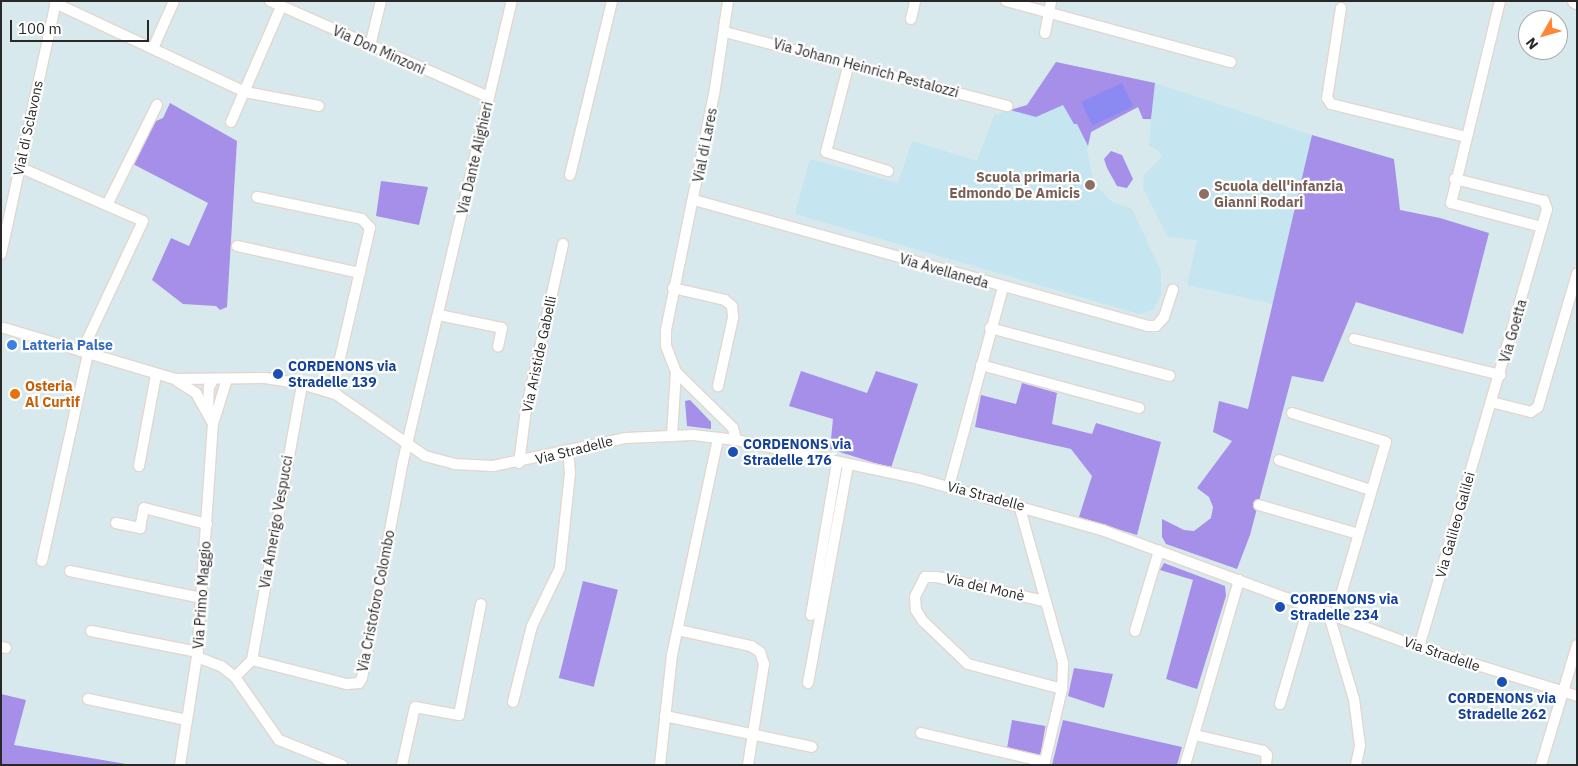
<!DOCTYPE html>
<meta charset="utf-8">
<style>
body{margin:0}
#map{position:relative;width:1578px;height:766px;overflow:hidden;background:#d8e9ed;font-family:"IBM Plex Sans",sans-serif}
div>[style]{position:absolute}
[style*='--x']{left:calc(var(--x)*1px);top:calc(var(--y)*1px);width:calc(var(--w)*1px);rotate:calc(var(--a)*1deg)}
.education>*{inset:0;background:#c5e5f0}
.green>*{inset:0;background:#a58fe9;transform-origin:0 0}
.pitch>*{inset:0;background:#8b89f2;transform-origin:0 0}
.roads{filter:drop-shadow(1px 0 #e3d6cd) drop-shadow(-1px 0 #e3d6cd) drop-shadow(0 1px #e3d6cd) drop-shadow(0 -1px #e3d6cd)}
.street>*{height:10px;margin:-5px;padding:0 5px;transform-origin:5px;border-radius:5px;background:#fff}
.secondary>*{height:14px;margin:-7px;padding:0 7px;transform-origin:7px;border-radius:7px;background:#fff}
.dots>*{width:14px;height:14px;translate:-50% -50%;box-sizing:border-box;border:2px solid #fff;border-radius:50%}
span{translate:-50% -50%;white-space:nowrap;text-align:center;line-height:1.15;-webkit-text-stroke:4.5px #fff;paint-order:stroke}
.street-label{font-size:14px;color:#282828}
.education-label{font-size:14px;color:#785e54;font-weight:700}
.right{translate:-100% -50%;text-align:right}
.left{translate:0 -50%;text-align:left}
.shop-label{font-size:14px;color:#366cbe;font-weight:700}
.transit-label{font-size:14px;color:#164399;font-weight:700}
.food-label{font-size:14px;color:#c56008;font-weight:700}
.frame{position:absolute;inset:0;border:2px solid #282828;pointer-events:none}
.north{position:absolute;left:1518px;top:10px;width:50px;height:50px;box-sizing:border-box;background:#fff;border:1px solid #a9a9a9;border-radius:50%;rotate:232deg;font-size:14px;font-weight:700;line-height:20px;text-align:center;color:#282828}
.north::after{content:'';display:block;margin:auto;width:18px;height:22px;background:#ff8633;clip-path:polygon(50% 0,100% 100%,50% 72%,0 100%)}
.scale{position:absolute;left:10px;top:20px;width:139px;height:22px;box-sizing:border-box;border:2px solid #282828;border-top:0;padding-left:6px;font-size:15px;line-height:18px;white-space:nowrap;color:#282828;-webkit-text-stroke:4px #fff;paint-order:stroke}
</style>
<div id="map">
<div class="education">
<i style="clip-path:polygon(1056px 62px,1155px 83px,1312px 135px,1273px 304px,1187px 285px,1197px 240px,1168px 237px,1143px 188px,1144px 175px,1162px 157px,1158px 150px,1149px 146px,1151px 120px,1143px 119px,1138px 107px,1091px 132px,1087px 150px,1094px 184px,1112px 202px,1132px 209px,1161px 271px,1161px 295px,1153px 310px,1139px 314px,795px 214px,810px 159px,898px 183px,912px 141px,977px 161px,994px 115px,1027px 105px)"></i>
</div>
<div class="green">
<i style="clip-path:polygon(1056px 62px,1155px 83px,1151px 119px,1143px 119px,1138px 107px,1091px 132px,1088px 146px,1077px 124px,1074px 124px,1063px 105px,1036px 117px,1010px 110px,1027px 105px)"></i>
<i style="clip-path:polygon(170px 103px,237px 141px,227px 307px,220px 310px,216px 306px,183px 304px,152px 280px,171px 238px,189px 246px,208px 203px,131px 163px,149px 124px,163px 118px)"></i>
<i style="clip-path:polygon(1312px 135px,1394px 159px,1400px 210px,1440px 218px,1489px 233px,1463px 334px,1356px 302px,1323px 382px,1292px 376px,1250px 535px,1237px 569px,1166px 544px,1162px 537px,1162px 519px,1184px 530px,1194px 531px,1211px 518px,1213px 507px,1209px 497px,1197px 488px,1232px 441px,1213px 432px,1219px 401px,1248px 409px)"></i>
<i style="clip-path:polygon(1111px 151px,1122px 155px,1133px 179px,1127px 188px,1117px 186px,1107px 168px,1104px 159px)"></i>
<i style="clip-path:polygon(381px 181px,428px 187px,419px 225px,376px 216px)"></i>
<i style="clip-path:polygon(801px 371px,867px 393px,876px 371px,918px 384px,891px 468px,830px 449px,833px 419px,789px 406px)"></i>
<i style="clip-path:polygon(1022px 383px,1057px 393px,1052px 424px,1092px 434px,1096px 423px,1161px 442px,1137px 535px,1079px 517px,1092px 476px,1071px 449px,975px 427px,981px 395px,1016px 404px)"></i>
<i style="clip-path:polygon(690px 400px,711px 422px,711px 429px,687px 426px,685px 401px)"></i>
<i style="clip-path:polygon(1164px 563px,1225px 586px,1226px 596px,1197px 689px,1166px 679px,1193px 580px,1160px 570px)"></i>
<i style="left:583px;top:581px;width:36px;height:100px;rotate:14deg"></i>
<i style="clip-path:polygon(1074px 668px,1113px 674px,1104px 708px,1068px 696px)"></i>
<i style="clip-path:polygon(1px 694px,26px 700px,14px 745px,132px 765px,1px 765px)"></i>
<i style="left:1012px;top:720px;width:34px;height:31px;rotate:10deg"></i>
<i style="clip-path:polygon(1063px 720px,1182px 747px,1177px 765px,1052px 765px)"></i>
</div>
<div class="pitch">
<i style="left:1122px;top:83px;width:26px;height:45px;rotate:65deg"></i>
</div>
<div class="roads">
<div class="street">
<i style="--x:270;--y:1;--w:239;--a:23.7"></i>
<i style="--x:1006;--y:1;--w:233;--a:15.2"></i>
<i style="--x:1500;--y:1;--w:208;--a:103.6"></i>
<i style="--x:1451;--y:203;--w:94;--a:14.8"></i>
<i style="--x:55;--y:3;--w:210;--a:25.1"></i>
<i style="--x:245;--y:92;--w:75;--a:10.7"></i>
<i style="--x:1341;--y:8;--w:91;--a:98.8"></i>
<i style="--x:1327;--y:98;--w:7;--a:56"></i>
<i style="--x:1331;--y:104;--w:139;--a:13.7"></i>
<i style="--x:911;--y:19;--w:18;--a:-77"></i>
<i style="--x:725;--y:32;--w:292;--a:14.7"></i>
<i style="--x:1045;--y:33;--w:33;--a:-79"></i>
<i style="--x:154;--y:46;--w:49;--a:-66"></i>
<i style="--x:370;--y:46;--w:46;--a:-76.3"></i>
<i style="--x:849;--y:63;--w:92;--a:104.5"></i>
<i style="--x:826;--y:152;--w:65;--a:17"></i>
<i style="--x:231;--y:122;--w:125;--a:-66.5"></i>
<i style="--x:19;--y:167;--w:135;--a:23.5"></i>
<i style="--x:143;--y:221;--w:144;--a:115.1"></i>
<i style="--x:570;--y:175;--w:179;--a:-76.4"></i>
<i style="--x:257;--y:197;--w:107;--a:11.8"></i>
<i style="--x:362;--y:219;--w:12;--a:48"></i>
<i style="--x:370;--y:228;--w:169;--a:103"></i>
<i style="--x:694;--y:200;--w:470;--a:15.5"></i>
<i style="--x:1147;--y:326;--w:9;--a:0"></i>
<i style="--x:1156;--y:326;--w:12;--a:-48"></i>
<i style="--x:1164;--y:317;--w:29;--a:-72"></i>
<i style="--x:107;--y:205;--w:112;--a:-63.4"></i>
<i style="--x:237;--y:246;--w:126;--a:12.4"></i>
<i style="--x:1;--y:254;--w:259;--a:-77.7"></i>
<i style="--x:673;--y:288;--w:53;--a:13"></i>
<i style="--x:725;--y:300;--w:9;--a:41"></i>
<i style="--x:732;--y:306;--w:12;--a:85"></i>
<i style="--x:733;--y:318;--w:70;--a:102.4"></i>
<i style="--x:439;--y:315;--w:64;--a:11.7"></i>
<i style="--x:502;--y:328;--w:19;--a:102"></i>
<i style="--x:4;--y:328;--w:178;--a:16.6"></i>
<i style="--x:175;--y:379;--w:90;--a:-0.6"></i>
<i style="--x:265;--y:378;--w:37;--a:9"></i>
<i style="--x:302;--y:384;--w:37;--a:17"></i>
<i style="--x:337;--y:395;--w:107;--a:34.7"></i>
<i style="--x:425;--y:456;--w:30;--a:15"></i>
<i style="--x:454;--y:464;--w:39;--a:3"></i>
<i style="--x:493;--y:466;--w:136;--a:-11.9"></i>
<i style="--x:626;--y:438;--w:67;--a:-2.6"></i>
<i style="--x:693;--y:435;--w:43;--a:6.6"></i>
<i style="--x:736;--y:440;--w:187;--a:12"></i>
<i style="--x:919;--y:479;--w:190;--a:15.6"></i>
<i style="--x:1102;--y:530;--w:338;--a:20.3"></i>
<i style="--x:1419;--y:647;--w:165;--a:17.2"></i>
<i style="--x:990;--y:328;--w:186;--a:14.9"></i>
<i style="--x:1354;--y:339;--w:151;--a:13.8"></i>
<i style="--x:981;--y:365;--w:164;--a:15.2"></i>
<i style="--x:676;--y:372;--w:80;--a:44.5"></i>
<i style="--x:733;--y:428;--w:12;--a:76"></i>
<i style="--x:177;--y:381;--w:22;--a:32"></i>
<i style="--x:196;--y:393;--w:35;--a:61"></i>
<i style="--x:1491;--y:402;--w:41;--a:14"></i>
<i style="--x:1531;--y:412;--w:9;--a:-36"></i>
<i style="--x:1538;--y:407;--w:139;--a:-73.7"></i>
<i style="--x:208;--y:412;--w:25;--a:-88"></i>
<i style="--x:209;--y:387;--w:8;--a:-60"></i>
<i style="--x:1292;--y:413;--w:98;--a:17.1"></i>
<i style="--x:1386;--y:442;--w:180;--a:106.4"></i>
<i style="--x:672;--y:435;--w:63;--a:-86.4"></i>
<i style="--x:676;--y:372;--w:28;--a:-111"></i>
<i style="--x:666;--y:346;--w:16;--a:-90"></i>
<i style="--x:666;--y:330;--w:240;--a:-78.5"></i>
<i style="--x:714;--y:95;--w:95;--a:-81.5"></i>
<i style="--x:1279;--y:460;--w:97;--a:18.1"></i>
<i style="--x:519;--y:463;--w:53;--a:-82.5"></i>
<i style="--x:526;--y:410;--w:170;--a:-77.4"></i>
<i style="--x:139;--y:466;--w:93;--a:-79.4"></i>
<i style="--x:949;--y:486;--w:206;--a:-74.8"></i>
<i style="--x:1019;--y:505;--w:164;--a:74.4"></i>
<i style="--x:1063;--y:663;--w:26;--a:92"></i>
<i style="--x:1062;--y:689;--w:78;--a:103.3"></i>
<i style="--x:1259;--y:505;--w:103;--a:16.3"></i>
<i style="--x:116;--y:523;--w:25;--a:12"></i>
<i style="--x:140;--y:528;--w:20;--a:-79"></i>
<i style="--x:144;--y:508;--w:65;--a:14.3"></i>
<i style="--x:42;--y:561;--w:213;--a:-77.5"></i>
<i style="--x:70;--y:571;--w:135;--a:11.6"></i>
<i style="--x:1044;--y:601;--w:110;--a:-167.4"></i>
<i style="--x:937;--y:577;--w:12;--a:180"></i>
<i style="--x:925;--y:577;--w:22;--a:117"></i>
<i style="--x:915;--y:597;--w:13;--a:86"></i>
<i style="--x:916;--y:610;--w:13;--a:58"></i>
<i style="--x:923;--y:621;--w:62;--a:43.7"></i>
<i style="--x:968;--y:664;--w:97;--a:14.9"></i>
<i style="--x:1328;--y:612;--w:91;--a:73.4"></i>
<i style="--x:1354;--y:699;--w:47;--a:82.7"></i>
<i style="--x:1360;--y:746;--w:19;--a:102"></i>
<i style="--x:811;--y:615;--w:154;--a:-80.3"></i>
<i style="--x:678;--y:630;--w:75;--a:12.4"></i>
<i style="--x:751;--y:646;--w:11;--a:34"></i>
<i style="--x:760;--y:652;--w:13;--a:72"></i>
<i style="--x:764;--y:664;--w:102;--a:99"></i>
<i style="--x:91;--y:631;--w:109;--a:11.1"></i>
<i style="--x:1135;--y:631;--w:84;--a:-73.3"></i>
<i style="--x:1;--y:647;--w:5;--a:11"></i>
<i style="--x:1419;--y:647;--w:456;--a:-73.7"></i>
<i style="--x:1547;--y:209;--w:9;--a:-111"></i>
<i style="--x:1544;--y:201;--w:92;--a:-166.1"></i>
<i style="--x:197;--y:657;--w:26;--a:21"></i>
<i style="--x:221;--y:666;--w:18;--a:38"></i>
<i style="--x:235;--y:677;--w:77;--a:55.1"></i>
<i style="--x:279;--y:740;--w:68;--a:21.6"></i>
<i style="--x:252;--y:660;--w:280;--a:-79.7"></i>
<i style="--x:235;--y:677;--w:24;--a:-45"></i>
<i style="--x:252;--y:660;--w:98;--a:14.2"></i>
<i style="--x:347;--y:684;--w:12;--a:-5"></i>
<i style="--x:359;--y:683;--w:6;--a:-59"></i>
<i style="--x:362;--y:678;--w:221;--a:-79.3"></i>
<i style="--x:403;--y:461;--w:473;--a:-76.7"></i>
<i style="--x:808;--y:683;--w:221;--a:-79.6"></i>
<i style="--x:88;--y:699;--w:101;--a:12"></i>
<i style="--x:513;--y:702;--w:78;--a:-76"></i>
<i style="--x:532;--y:626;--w:64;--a:-64.2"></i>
<i style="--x:560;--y:568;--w:96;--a:-84"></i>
<i style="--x:570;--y:473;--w:22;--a:-95"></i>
<i style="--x:1280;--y:704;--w:103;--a:-73.7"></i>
<i style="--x:665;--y:716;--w:150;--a:11.9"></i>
<i style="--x:921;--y:733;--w:127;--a:13.2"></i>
<i style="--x:1195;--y:735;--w:70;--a:13.2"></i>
<i style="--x:1263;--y:751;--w:6;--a:45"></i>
<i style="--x:1267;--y:755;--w:10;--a:96"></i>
<i style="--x:180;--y:765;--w:109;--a:-81.1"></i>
<i style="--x:197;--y:657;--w:234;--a:-86.1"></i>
<i style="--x:213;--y:424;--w:47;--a:-72.7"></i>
<i style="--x:402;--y:765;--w:59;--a:-77.4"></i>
<i style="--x:415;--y:707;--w:45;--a:10.3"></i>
<i style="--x:459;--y:715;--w:113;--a:-78.8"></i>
<i style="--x:660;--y:765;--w:111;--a:-83.8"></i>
<i style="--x:672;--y:655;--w:222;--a:-78"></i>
<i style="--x:1185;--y:765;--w:193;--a:-73.7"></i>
<i style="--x:1541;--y:765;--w:125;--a:-73.3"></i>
</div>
<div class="secondary">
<i style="--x:1575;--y:1;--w:2;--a:27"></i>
</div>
</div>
<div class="dots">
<i style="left:1090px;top:185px;background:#8d6e63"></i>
<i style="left:1204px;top:194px;background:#8d6e63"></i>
<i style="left:12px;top:345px;background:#3f7fe0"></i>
<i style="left:278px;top:374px;background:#1a4fb4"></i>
<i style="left:15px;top:394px;background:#e8710a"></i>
<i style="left:733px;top:452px;background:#1a4fb4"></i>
<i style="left:1280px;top:607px;background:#1a4fb4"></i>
<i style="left:1502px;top:682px;background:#1a4fb4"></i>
</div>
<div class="street-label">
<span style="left:379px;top:50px;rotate:24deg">Via Don Minzoni</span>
<span style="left:866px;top:68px;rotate:15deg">Via Johann Heinrich Pestalozzi</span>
<span style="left:28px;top:128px;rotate:-78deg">Vial di Sclavons</span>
<span style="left:705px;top:145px;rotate:-79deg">Vial di Lares</span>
<span style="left:475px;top:158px;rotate:-77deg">Via Dante Alighieri</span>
<span style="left:944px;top:271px;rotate:16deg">Via Avellaneda</span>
<span style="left:1513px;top:331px;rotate:-74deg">Via Goetta</span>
<span style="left:539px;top:354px;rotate:-78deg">Via Aristide Gabelli</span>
<span style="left:574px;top:450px;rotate:-14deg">Via Stradelle</span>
<span style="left:986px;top:496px;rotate:15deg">Via Stradelle</span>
<span style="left:276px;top:522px;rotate:-80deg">Via Amerigo Vespucci</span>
<span style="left:1455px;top:525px;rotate:-74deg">Via Galileo Galilei</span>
<span style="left:985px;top:587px;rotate:13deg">Via del Monè</span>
<span style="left:202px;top:595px;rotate:-86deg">Via Primo Maggio</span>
<span style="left:376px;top:601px;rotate:-79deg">Via Cristoforo Colombo</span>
<span style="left:1442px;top:654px;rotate:19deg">Via Stradelle</span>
</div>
<div class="education-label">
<span class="right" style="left:1080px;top:185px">Scuola primaria<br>Edmondo De Amicis</span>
<span class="left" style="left:1214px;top:194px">Scuola dell'infanzia<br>Gianni Rodari</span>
</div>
<div class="shop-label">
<span class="left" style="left:22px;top:345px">Latteria Palse</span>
</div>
<div class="transit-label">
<span class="left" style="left:288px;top:374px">CORDENONS via<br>Stradelle 139</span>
<span class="left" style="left:743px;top:452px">CORDENONS via<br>Stradelle 176</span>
<span class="left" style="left:1290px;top:607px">CORDENONS via<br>Stradelle 234</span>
<span style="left:1502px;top:706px">CORDENONS via<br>Stradelle 262</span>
</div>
<div class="food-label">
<span class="left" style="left:25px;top:394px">Osteria<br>Al Curtif</span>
</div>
<div class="frame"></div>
<div class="north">N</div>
<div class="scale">100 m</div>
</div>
